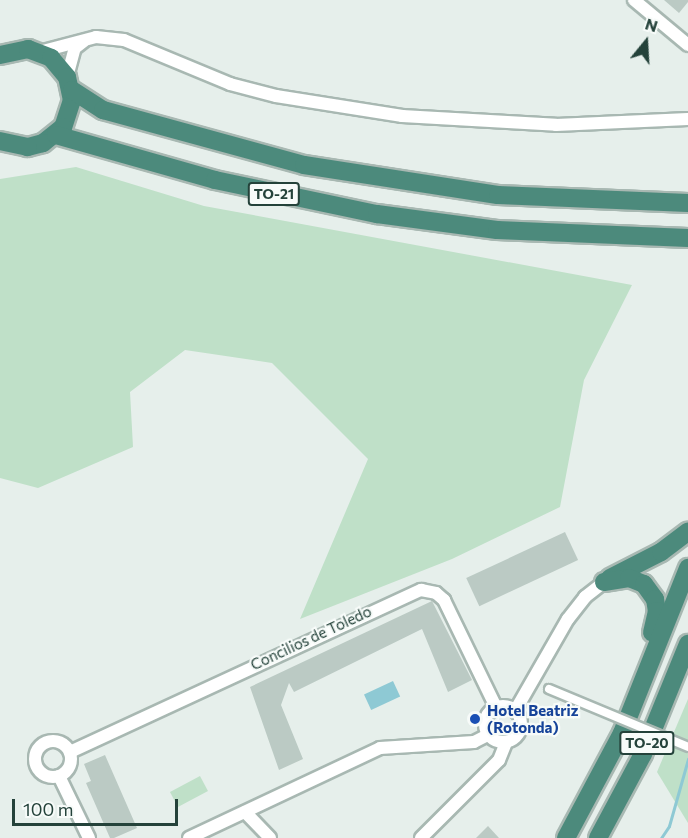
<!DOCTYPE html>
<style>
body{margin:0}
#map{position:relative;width:688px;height:838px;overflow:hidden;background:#e6efeb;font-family:Commissioner,sans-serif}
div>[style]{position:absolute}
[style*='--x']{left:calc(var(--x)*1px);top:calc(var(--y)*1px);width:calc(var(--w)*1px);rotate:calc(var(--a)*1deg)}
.green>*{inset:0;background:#bfe0c8;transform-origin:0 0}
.water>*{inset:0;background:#8ec9d4;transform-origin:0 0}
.stream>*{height:3px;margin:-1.5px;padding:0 1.5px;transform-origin:1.5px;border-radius:1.5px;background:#8ec9d4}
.building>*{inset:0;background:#bbcac4;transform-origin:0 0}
.roads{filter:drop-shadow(2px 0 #a8b8b2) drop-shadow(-2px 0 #a8b8b2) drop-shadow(0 2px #a8b8b2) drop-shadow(0 -2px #a8b8b2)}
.minor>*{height:12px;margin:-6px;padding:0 6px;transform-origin:6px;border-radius:6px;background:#fff}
.minor>.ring{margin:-6px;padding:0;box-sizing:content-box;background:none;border:12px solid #fff;border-radius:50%}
.trunk>*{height:18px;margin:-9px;padding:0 9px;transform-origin:9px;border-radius:9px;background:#4c8a7c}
.bridges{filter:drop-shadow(2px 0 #a8b8b2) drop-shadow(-2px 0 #a8b8b2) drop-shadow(0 2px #a8b8b2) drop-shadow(0 -2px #a8b8b2)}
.pedestrian-bridge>*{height:8px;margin:-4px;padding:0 4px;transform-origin:4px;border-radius:4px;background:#fff}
.dots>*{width:16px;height:16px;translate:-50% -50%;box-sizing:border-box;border:3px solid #f7fbf9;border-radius:50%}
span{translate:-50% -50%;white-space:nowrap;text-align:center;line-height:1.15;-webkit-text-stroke:4.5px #f7fbf9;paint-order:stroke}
.shield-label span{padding:2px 4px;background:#f7fbf9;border:2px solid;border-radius:4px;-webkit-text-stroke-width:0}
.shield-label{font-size:14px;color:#24423a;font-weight:700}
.street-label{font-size:15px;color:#24423a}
.transit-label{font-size:15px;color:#164399;font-weight:700}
.left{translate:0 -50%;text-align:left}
.north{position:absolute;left:616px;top:12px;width:60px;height:60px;-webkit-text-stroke:4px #f7fbf9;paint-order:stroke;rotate:18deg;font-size:16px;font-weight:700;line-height:24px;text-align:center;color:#24423a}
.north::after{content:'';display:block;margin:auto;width:21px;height:27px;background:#24423a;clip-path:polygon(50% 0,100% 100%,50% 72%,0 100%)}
.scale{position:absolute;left:12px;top:799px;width:166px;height:27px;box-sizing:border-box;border:3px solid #24423a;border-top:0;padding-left:8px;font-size:18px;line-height:21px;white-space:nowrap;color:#24423a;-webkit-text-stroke:4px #f7fbf9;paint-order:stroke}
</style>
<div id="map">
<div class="green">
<i style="clip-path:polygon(76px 167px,204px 206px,632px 285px,584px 380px,560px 507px,452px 559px,300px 619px,368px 459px,272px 363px,185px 350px,130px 392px,133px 447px,38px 488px,0 478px,0 179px)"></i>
<i style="clip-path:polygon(688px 699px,688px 823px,657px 772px)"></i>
<i style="left:200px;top:776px;width:17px;height:34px;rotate:62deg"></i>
</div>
<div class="water">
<i style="left:393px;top:681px;width:17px;height:32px;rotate:65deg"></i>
</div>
<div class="stream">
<i style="--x:661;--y:838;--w:14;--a:-56"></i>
<i style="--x:669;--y:826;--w:70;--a:-74.2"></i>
</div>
<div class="building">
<i style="clip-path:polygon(664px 0,688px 0,688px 2px,679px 13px)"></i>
<i style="left:565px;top:532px;width:31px;height:109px;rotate:65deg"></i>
<i style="clip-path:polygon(432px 601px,472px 680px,448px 692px,422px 629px,294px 692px,289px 683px,281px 705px,303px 759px,279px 770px,250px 687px)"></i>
<i style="clip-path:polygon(105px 755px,137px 828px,114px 838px,110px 838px,86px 783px,91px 781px,84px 764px)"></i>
<i style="clip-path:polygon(488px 826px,499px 838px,476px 838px)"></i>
</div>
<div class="roads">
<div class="minor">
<i style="--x:634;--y:0;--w:70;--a:39.8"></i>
<i style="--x:39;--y:52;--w:59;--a:-14.7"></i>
<i style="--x:96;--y:37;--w:28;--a:6"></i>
<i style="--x:124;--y:40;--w:115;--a:22.5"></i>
<i style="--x:230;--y:84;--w:48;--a:14.6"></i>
<i style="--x:276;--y:96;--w:128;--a:9"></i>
<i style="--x:402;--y:116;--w:154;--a:3.3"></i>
<i style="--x:556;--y:125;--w:132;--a:-2.6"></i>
<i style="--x:67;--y:77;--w:30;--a:-75"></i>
<i style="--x:75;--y:48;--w:11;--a:-38"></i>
<i class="ring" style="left:485px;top:706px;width:24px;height:24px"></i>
<i style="--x:515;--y:711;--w:106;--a:-60.1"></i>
<i style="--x:568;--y:619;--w:28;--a:-52"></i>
<i style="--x:585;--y:597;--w:24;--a:-38"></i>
<i class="ring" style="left:35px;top:741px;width:24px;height:24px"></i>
<i style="--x:70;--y:752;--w:387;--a:-24.8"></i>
<i style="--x:421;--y:590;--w:15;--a:11"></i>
<i style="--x:436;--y:593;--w:11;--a:41"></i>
<i style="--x:444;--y:600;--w:119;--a:64.1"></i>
<i style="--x:59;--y:776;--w:69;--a:64.2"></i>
<i style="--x:245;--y:812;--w:36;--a:46"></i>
<i style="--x:189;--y:838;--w:211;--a:-25.2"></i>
<i style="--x:380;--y:748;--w:94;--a:-3.7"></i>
<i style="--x:474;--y:742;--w:16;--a:-27"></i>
<i style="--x:421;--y:838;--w:110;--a:-45"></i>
<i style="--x:499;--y:760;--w:18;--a:-68"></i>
</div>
<div class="trunk">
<i style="--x:0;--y:55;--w:29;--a:-12"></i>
<i style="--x:28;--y:49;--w:25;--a:21"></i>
<i style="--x:51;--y:58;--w:25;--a:50"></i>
<i style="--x:67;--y:77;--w:24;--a:78"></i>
<i style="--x:72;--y:100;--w:28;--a:108"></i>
<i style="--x:63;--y:127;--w:26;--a:141"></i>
<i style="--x:43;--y:143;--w:16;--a:165"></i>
<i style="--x:28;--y:147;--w:29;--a:-168"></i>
<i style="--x:72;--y:90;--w:37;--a:33"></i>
<i style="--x:103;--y:110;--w:208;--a:15.3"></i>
<i style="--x:304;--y:165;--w:196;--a:8.8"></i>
<i style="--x:498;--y:195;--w:190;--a:2.4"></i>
<i style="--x:56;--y:135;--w:165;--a:15.8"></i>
<i style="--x:215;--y:180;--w:166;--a:11.9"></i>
<i style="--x:377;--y:214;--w:121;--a:7.6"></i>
<i style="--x:497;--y:230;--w:191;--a:2.4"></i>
<i style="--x:610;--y:578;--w:57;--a:-27"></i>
<i style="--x:661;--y:552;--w:34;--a:-37"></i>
<i style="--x:604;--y:582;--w:25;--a:-9"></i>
<i style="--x:629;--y:578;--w:16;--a:22"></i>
<i style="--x:644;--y:584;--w:19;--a:54"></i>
<i style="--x:655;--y:599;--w:12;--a:81"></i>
<i style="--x:657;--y:611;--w:22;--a:103"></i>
<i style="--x:566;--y:838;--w:119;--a:-61.9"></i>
<i style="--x:622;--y:733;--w:178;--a:-68.2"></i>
<i style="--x:598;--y:838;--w:95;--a:-61.8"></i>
<i style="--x:643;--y:754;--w:119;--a:-67.8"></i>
</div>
</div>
<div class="bridges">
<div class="pedestrian-bridge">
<i style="--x:549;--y:689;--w:151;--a:22.6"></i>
</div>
</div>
<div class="dots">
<i style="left:475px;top:719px;background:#1a4fb4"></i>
</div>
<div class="shield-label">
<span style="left:274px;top:194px">TO-21</span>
<span style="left:647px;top:743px">TO-20</span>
</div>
<div class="street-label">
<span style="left:311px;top:638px;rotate:-25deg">Concilios de Toledo</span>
</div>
<div class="transit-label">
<span class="left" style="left:487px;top:719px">Hotel Beatriz<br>(Rotonda)</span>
</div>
<div class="north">N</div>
<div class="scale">100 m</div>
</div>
